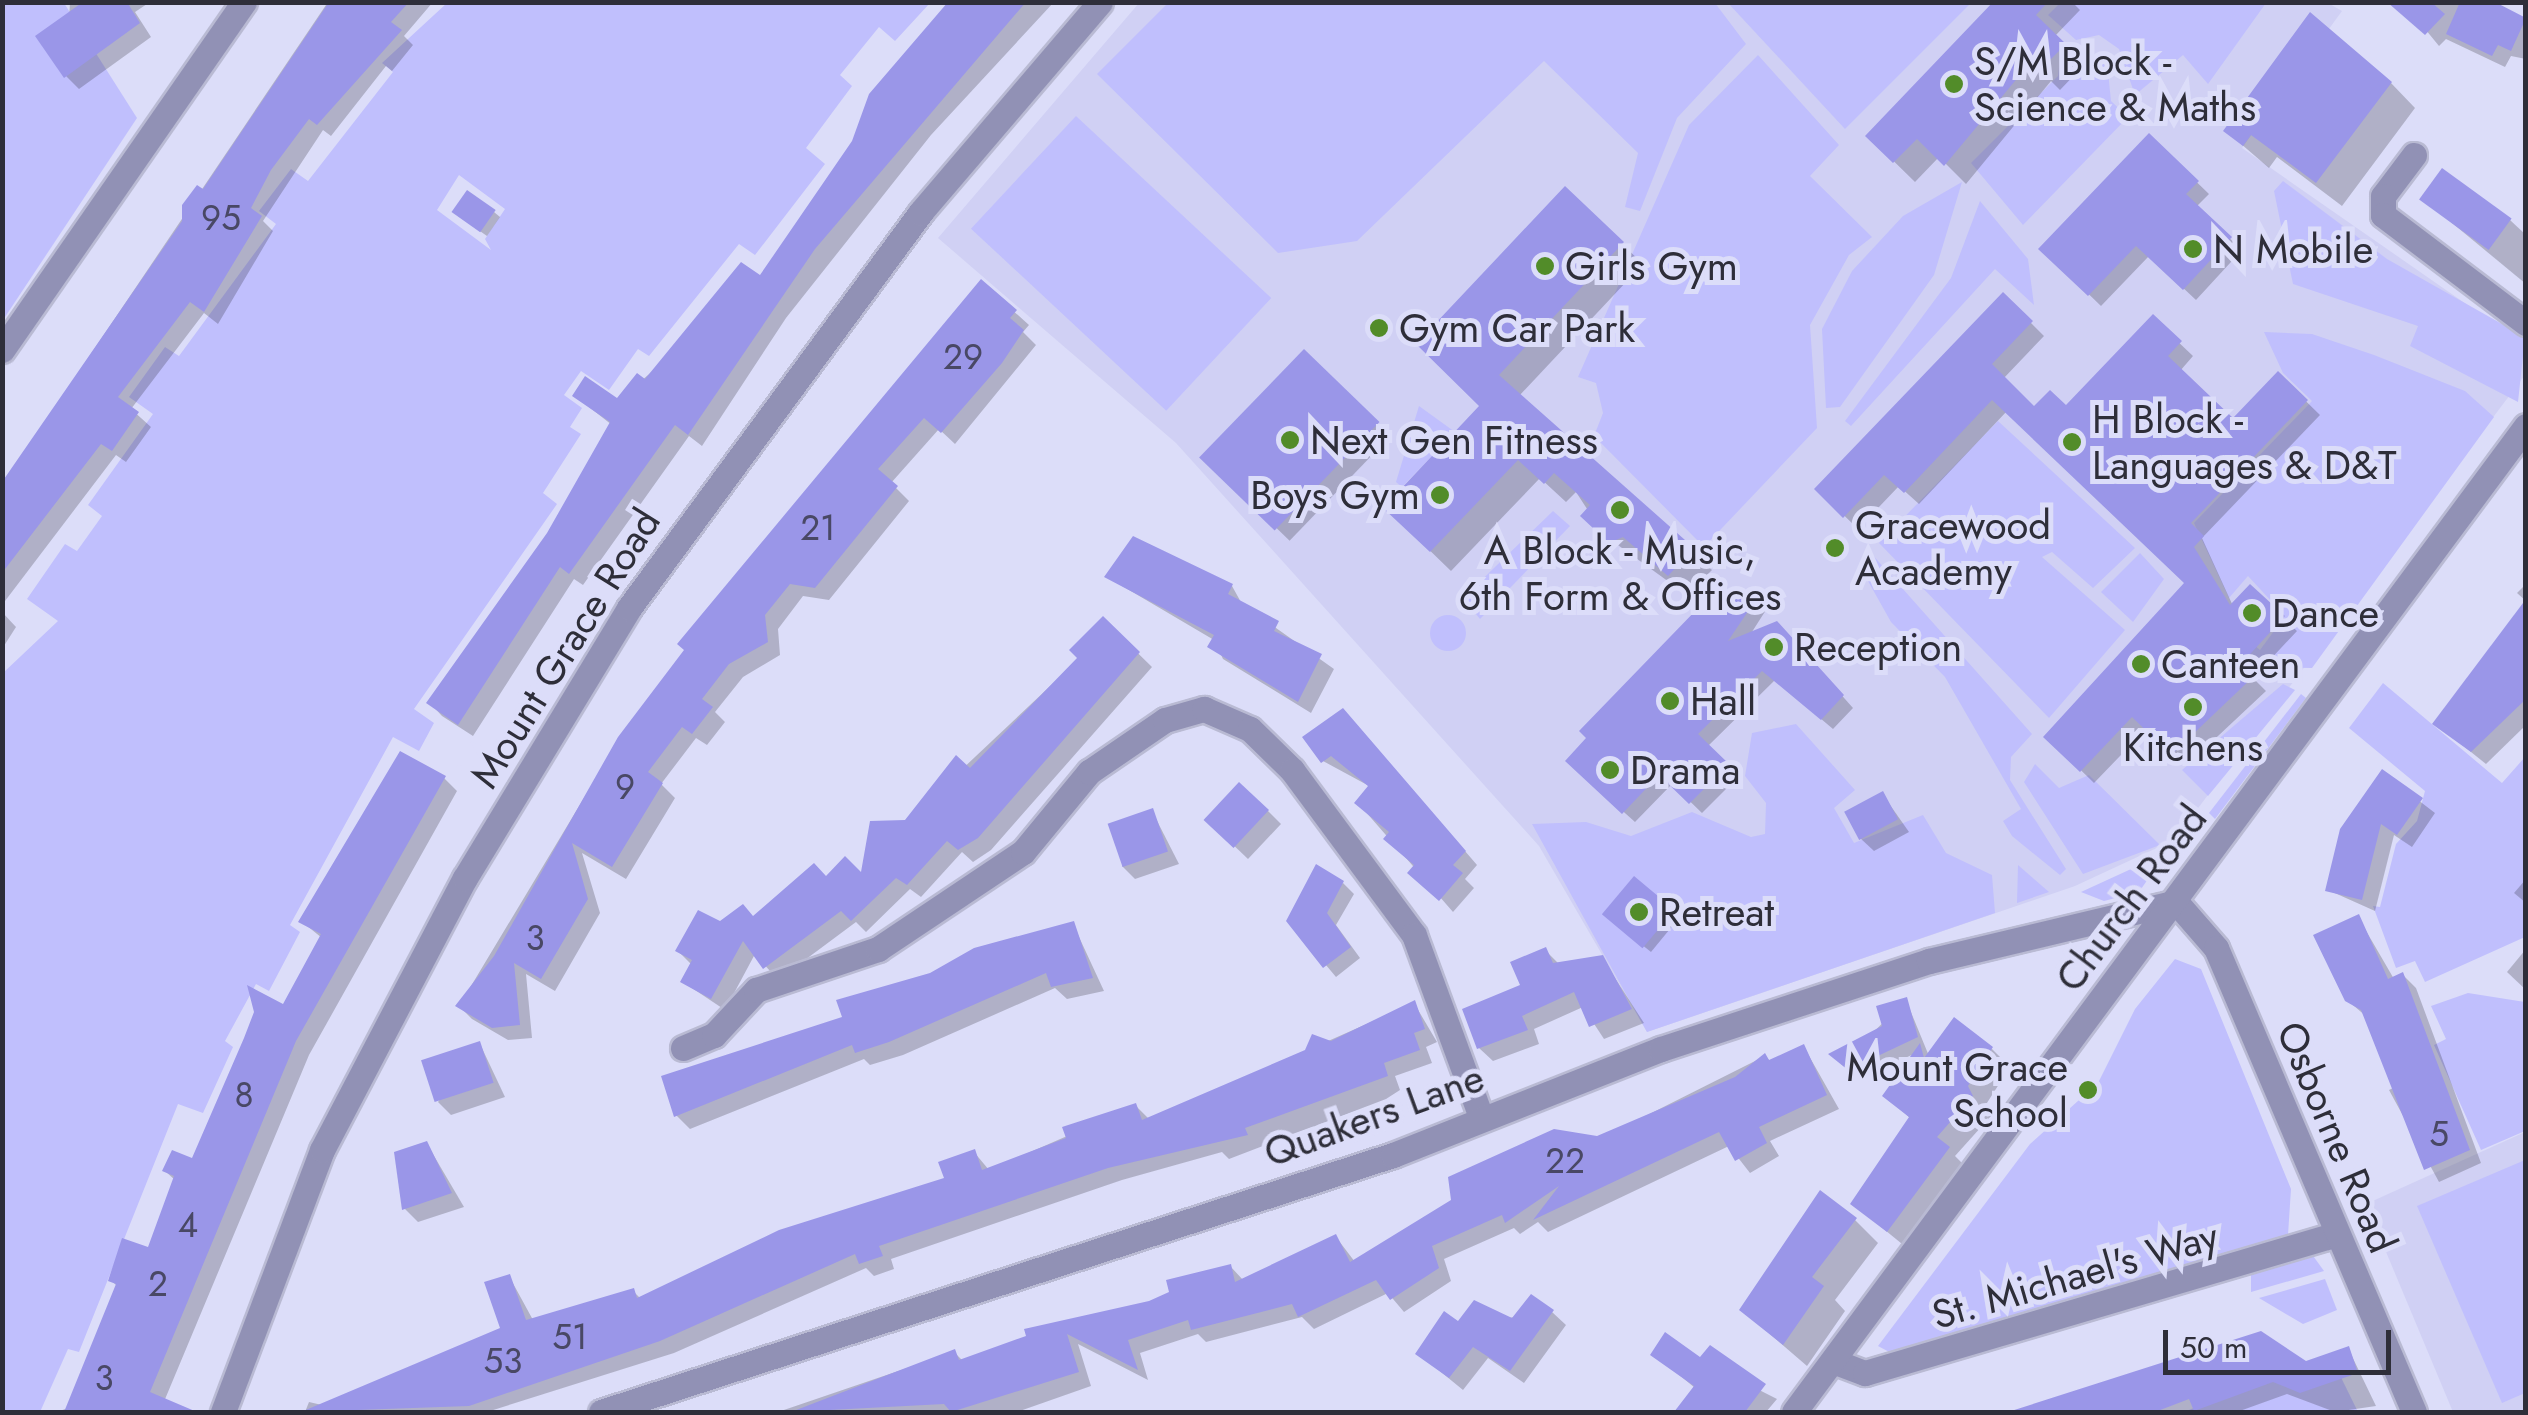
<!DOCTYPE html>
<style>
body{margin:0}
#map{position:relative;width:2528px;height:1415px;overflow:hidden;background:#dcddf9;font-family:Jost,sans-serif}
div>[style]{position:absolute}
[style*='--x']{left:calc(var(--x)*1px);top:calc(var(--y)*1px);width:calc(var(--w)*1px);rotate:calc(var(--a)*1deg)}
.built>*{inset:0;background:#d0d0f4}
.green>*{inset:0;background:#c0bffd;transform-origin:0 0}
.round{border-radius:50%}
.shadow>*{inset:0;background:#0003;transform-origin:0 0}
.building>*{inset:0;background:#9a96e8;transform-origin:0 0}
.roads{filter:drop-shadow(2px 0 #b9bad3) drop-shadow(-2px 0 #b9bad3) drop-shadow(0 2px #b9bad3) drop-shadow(0 -2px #b9bad3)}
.minor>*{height:25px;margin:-12.5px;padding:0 12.5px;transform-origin:12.5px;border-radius:12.5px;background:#9191b5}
.tertiary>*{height:25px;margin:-12.5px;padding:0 12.5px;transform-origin:12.5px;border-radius:12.5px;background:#9191b5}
.dots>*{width:28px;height:28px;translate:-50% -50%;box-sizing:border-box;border:5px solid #dcddf9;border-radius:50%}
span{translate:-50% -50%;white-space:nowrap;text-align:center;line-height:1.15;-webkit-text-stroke:10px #dcddf9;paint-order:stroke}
.number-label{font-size:35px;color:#494865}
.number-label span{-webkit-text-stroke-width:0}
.poi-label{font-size:40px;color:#2e2e39}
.left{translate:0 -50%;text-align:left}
.right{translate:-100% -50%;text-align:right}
.street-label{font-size:40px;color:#2e2e39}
.frame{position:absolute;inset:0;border:5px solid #2e2e39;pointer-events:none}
.scale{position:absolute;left:2163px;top:1330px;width:228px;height:45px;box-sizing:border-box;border:5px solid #2e2e39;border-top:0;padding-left:12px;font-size:30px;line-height:35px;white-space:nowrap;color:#2e2e39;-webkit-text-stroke:8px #dcddf9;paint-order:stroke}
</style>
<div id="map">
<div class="built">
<i style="clip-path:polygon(1139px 3px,2328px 3px,2342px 11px,2242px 148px,2525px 345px,2525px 375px,2174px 840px,2075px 886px,1647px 1032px,1539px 846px,1176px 443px,938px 238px)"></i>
<i style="clip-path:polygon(2525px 1132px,2525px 1412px,2453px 1412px,2366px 1204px)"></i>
</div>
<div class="green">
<i style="clip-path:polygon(1169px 2px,1715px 3px,1746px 44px,1677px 118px,1640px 211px,1625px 207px,1638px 153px,1544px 61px,1357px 241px,1278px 253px,1097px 74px)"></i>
<i style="clip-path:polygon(3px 3px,64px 3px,137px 118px,3px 320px)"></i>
<i style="clip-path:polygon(evenodd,447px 3px,930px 3px,895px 41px,879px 27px,840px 75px,852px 86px,806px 148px,825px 164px,755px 255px,739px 244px,649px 356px,638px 349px,609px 390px,581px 371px,564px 395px,582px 408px,570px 427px,581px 434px,543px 493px,557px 504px,414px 709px,434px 723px,419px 751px,393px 737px,290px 925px,300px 932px,269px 991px,256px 984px,225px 1041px,233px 1047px,203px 1113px,178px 1104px,79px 1352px,68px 1349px,40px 1412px,3px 1412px,3px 673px,58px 621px,27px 599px,65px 544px,77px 551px,102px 516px,88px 505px,153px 414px,129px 397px,165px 347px,179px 356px,276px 224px,259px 211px,291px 169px,308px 181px,393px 72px,382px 63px,447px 3px,459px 175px,505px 209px,485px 239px,491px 250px,437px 210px,459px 175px)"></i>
<i style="clip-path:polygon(1728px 3px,1971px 3px,1845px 129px)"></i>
<i style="clip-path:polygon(2060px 3px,2060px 2px,2266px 3px,2208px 84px,2183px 55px,2135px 95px,2119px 49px,2099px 35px,2076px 40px,2048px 15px)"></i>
<i style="clip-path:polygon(2091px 53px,2107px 62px,2111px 101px,2128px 117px,2023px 225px,1971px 163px,2058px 76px,2060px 60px)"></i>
<i style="clip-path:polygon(1758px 55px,1839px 145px,1810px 176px,1872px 237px,1849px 255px,1810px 325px,1817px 428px,1704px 547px,1594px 436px,1603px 413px,1596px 383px,1578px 377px,1689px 125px)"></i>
<i style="left:1076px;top:116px;width:267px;height:154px;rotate:43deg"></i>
<i style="clip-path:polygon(2283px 181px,2387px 259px,2525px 337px,2518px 402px,2410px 346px,2418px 326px,2293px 284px,2274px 191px)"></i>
<i style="clip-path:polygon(1962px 182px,1934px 275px,1840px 407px,1826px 408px,1822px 329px,1852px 271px,1903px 216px)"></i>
<i style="clip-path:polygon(1980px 201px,2028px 259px,2034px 305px,1995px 269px,1851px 426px,1845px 421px,1951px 278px)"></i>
<i style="clip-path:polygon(2264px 332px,2312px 334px,2374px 355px,2465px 391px,2494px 417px,2312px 668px,2257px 667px,2226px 641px,2236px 630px,2260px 650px,2285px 616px,2248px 576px,2229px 598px,2194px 523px,2312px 401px,2283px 373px)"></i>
<i style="clip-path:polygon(1419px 406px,1455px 432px,1402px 487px,1396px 482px)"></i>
<i style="clip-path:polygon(1998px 421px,2135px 548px,2093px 588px,2052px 552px,2042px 557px,2125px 630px,2049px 718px,1879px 543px)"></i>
<i style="clip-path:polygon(1553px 511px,1570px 526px,1480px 619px,1463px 598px)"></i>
<i style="clip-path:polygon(1870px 552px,2032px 734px,2011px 757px,2010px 780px,2066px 869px,2060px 875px,2012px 836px,2003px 821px,2021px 809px,1945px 677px,1891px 622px,1859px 565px)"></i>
<i style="clip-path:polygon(2140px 553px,2164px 579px,2133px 622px,2101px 592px)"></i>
<i class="round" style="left:1430px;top:615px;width:36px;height:36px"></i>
<i style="clip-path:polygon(2383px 683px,2502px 783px,2525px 757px,2525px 937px,2425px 982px,2415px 961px,2396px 968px,2373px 906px,2380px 907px,2396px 844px,2417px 821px,2425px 791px,2349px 728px)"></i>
<i style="clip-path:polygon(2283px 684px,2295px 690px,2208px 796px,2182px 770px)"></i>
<i style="clip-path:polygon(2301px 694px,2306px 698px,2215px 819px,2209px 813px)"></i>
<i style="clip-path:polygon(1796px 724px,1855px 790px,1834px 808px,1854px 843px,1923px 815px,1946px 853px,1992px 875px,1995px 913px,1647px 1032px,1532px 824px,1586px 822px,1631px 836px,1692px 812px,1751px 837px,1765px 834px,1766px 803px,1745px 776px,1752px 733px)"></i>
<i style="clip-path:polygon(2035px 764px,2059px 788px,2089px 775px,2160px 845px,2083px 874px,2024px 782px)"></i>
<i style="clip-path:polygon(2166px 853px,2139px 892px,2104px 901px,2081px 892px)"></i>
<i style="clip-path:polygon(2018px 865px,2049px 892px,2017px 903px)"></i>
<i style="clip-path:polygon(2175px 959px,2201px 969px,2291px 1189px,2288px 1235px,1893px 1354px,1878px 1346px,2030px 1144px,2098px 1083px,2135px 1009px)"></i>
<i style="clip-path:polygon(2468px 993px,2525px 1002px,2525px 1131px,2481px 1150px,2434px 1045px,2446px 1039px,2431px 1006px)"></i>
<i style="clip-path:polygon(2525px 1160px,2525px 1393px,2502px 1403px,2417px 1206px)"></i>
<i style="clip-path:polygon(2311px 1253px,2324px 1271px,2251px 1292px,2251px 1270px)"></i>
<i style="clip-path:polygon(2325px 1279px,2337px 1310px,2303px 1324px,2259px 1298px)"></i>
<i style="clip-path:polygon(2332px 1359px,2358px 1412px,2184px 1412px,2255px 1383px)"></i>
</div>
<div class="shadow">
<i style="clip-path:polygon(70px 2px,150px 2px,135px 12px,151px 37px,79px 89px,66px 76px)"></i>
<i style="clip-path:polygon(328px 2px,433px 2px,404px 36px,413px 45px,392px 71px,386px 66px,331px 136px,323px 130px,263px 221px,273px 231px,218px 324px,204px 313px,131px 409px,151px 427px,126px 462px,116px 455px,2px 605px,2px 486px)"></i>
<i style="clip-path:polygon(951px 2px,1054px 2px,931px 135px,786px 318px,702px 446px,689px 436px,583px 585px,574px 579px,473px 736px,442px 716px,429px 702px,549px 534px,612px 425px,575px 396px,618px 401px,760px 278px)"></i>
<i style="clip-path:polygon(1997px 2px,2072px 2px,2080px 10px,2055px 36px,2084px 65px,2060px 90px,2051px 81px,1966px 184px,1939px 157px,1915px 182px,1868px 136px)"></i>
<i style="clip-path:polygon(2403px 2px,2488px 2px,2526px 20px,2526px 59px,2511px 56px,2505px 67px,2446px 39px,2439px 46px)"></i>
<i style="clip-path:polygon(2391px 83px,2415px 108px,2342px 206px,2277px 157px,2269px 168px,2226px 131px)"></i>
<i style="clip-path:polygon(2150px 137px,2209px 194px,2196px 207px,2242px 250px,2196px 300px,2149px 256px,2101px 306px,2042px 249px)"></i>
<i style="clip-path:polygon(1565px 189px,1643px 264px,1519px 396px,1712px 570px,1687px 595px,1604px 535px,1576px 492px,1566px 502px,1540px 478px,1451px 571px,1386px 508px,1482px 406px)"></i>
<i style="clip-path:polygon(2423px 199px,2510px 220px,2526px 235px,2526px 284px)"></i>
<i style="clip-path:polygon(494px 212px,500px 217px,487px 236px,461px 218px)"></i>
<i style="clip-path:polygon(981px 282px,1029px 325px,1023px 332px,1036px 345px,955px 444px,939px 429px,891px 483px,909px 501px,829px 600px,803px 596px,778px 629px,780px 655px,743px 677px,715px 712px,725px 722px,707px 745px,696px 738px,661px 784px,675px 798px,626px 879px,582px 853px,600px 913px,555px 991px,526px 974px,532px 1038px,508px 1040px,472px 1019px,459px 1006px,620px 738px)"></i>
<i style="clip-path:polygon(2003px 295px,2044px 336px,2003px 379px,2034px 410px,2066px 408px,2153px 318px,2193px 356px,2180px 371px,2233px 421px,2278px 374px,2320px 415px,2202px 538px,2233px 606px,2250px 587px,2297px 631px,2253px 678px,2266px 691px,2186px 766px,2147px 728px,2094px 783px,2047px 737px,2187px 583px,2007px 411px,1919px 504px,1899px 486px,1858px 529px,1817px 489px)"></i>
<i style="left:1304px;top:353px;width:120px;height:145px;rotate:44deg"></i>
<i style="clip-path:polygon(1107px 577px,1232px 586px,1242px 604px,1334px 669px,1311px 713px,1223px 659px,1214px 640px)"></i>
<i style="clip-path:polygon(2526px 584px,2526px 601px,2517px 593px)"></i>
<i style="clip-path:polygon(1755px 600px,1766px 610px,1750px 635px,1788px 635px,1853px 708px,1833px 729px,1775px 680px,1707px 747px,1738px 777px,1702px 813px,1672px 784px,1635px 822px,1579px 772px,1725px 611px)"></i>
<i style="clip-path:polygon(2526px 603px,2526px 725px,2486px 764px,2436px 724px)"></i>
<i style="clip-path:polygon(2px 612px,16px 627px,2px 649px)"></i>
<i style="clip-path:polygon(1103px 619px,1152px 667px,991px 850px,973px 862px,962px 852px,921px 897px,910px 889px,866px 932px,856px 922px,778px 980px,755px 954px,725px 1010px,683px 982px,692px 965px,678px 951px,720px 924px,754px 918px,827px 879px,862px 877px,906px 822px,1080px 658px)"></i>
<i style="clip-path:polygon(1356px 724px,1477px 865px,1465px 879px,1474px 888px,1453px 912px,1358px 803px,1371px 787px,1323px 761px)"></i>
<i style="clip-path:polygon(2383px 773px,2435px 813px,2412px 847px,2394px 835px,2375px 911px,2328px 890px)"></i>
<i style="clip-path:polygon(444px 778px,457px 791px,309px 1055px,163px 1404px,170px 1412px,57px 1412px,68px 1408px,118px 1287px,111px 1280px,150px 1250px,175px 1180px,165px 1171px,193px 1161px,322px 938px,301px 921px)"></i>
<i style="clip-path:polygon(1883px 795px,1909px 832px,1874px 851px,1860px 838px)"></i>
<i style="clip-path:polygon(1152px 811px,1179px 864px,1135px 879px,1122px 866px)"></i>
<i style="clip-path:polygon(1268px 811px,1281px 824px,1248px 859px,1205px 818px)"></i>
<i style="clip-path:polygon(2526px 879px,2526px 903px,2514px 893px)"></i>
<i style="clip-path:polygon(1343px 883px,1354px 894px,1336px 925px,1360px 958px,1336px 977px,1289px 921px)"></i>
<i style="clip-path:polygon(1673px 912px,1679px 918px,1651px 952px,1611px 920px)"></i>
<i style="clip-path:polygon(2358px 917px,2394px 979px,2403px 975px,2416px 988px,2481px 1163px,2439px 1182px,2389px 1090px,2397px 1086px,2367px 1017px,2347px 1000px)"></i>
<i style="clip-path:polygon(1073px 924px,1104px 991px,1067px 999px,1055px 988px,903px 1055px,870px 1065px,864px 1059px,690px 1129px,676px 1115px,930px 975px)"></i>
<i style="clip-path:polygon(2526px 949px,2526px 990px,2507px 972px)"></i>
<i style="clip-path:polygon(1545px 950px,1558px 963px,1602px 958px,1644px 1023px,1604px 1039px,1583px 1007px,1534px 1029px,1539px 1044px,1493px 1061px,1479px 1048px)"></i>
<i style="clip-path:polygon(1906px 1000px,1929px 1056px,1992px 1049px,2010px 1067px,1985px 1106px,1991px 1116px,1955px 1156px,1967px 1168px,1907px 1248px,1853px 1204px,1911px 1119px,1886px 1096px,1916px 1053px,1860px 1079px,1841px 1064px)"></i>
<i style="clip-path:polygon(1414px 1003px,1437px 1042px,1426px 1047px,1432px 1063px,1395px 1076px,1400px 1090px,1386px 1099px,1229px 1159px,1222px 1152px,1122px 1180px,891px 1259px,894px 1269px,874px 1276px,866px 1268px,674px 1353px,487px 1412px,305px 1412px,309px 1402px,322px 1405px,503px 1330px,509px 1276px,533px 1320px,633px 1291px,641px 1299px,947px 1179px,974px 1152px,989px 1170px,1136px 1106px,1150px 1120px)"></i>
<i style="clip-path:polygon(480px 1044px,505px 1097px,451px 1115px,438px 1102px)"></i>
<i style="clip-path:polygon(1804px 1047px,1839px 1109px,1770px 1141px,1779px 1156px,1750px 1173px,1729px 1146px,1548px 1232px,1538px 1222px,1520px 1234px,1514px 1228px,1444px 1259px,1451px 1281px,1404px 1312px,1388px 1293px,1314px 1329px,1302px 1317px,1206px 1342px,1198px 1334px,1140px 1353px,1148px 1380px,1078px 1344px,1091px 1386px,1017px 1412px,778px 1412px,954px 1352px,963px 1361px,1149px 1304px,1231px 1267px,1244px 1281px,1336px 1237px,1355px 1262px,1765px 1056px,1771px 1062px)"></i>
<i style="clip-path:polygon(427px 1144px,464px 1207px,418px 1222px,405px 1209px)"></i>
<i style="clip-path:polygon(1855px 1220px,1878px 1243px,1835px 1300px,1845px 1311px,1807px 1366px,1742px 1310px)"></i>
<i style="clip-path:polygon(1552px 1312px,1566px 1325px,1524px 1383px,1488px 1358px,1463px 1390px,1419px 1354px,1458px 1325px)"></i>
<i style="clip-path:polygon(2261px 1334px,2306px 1364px,2348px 1348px,2376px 1406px,2335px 1412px,2287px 1394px,2237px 1412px,2014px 1412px)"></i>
<i style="clip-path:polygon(1654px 1354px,1700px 1360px,1777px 1399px,1766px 1412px,1677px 1412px,1695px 1388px)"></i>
</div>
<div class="building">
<i style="clip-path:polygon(83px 2px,127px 2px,140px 23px,64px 78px,35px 36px)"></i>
<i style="clip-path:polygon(329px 2px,409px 2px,391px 22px,402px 30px,317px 125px,309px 119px,271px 170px,251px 208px,262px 216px,204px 312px,190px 302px,118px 397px,139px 412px,112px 451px,101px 444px,2px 573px,2px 482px,182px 221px,182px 205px,197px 185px,203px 189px)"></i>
<i style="clip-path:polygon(948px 2px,1026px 2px,815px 249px,688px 435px,675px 425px,569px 574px,560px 567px,458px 725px,426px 703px,547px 533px,610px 422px,572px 396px,585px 376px,617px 398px,637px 373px,645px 379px,741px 262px,760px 275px,852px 141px,869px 94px)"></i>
<i style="clip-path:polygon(1993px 2px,2048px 2px,2036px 15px,2066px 44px,2039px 71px,2030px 63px,1944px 166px,1917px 139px,1893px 163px,1865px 136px)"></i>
<i style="clip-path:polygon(2387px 2px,2431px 2px,2445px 14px,2425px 35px)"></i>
<i style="clip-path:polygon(2460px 2px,2495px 2px,2526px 18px,2511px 51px,2498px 45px,2492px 56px,2446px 34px)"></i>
<i style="clip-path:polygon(2310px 12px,2392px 82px,2316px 183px,2251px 135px,2243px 146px,2223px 131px)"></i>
<i style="clip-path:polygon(2149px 133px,2199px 181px,2186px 194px,2232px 237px,2183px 290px,2136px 246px,2088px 296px,2038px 249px)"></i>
<i style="left:2442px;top:168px;width:86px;height:39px;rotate:36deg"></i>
<i style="clip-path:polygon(1565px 186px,1624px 242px,1499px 375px,1694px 548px,1668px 576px,1623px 537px,1609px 543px,1580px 516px,1590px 505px,1554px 473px,1544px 484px,1518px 460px,1430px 552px,1383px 508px,1479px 406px,1416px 344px)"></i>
<i style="left:467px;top:190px;width:35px;height:27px;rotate:35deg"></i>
<i style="clip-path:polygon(981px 279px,1017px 310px,1010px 318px,1024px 330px,1002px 363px,941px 433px,924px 418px,878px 469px,898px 486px,815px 588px,790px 584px,765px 615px,768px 642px,729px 664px,702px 699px,713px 707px,692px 734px,682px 727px,648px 772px,663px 783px,612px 867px,572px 843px,588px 899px,541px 979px,514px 963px,520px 1025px,492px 1028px,455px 1006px,494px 956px,618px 737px,684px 650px,677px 644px)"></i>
<i style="clip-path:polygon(2003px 292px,2033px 321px,1992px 364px,2034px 406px,2050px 390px,2066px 405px,2153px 314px,2182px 341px,2168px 356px,2233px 418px,2278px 371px,2308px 400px,2191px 523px,2204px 536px,2194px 547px,2230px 605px,2250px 584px,2285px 616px,2241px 664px,2254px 676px,2171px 755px,2132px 717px,2080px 772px,2043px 737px,2184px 583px,1992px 400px,1904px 493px,1884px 475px,1843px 518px,1814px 489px)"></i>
<i style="left:1304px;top:349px;width:105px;height:151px;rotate:44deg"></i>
<i style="clip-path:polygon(1133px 536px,1233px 584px,1228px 594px,1279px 621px,1274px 631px,1322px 654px,1298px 702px,1207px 647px,1214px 635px,1104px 577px)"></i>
<i style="clip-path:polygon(1732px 587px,1757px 598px,1728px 641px,1777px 621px,1844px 695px,1821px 720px,1762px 671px,1698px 734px,1729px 764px,1689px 804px,1659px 775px,1622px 814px,1565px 761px,1586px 738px,1579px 731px,1700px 606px,1713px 596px,1724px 606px)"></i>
<i style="clip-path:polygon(2526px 599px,2526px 699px,2471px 752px,2432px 724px)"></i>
<i style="clip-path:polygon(1103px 616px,1140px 652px,978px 838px,958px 850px,947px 841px,907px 885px,896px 878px,851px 921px,841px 911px,763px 969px,743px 941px,711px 999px,680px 982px,692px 960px,675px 951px,698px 910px,720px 921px,743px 904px,753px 916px,814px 863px,826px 876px,845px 856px,861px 872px,870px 821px,905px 820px,956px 755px,970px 768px,1077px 658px,1069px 650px)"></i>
<i style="clip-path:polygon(1343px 708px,1466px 851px,1453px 865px,1463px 873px,1439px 901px,1407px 873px,1414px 865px,1383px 839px,1389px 832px,1354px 803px,1368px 786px,1331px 756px,1321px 763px,1302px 737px)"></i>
<i style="clip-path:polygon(400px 751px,446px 776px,296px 1041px,150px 1392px,197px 1412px,64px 1412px,116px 1284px,108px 1281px,122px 1238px,148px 1247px,174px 1176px,162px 1171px,172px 1150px,192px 1158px,244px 1038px,254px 1012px,247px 985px,283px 1004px,321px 934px,298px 922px)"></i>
<i style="clip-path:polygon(2382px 769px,2423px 798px,2397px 835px,2381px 824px,2362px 900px,2325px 891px,2340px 829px)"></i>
<i style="left:1239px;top:782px;width:41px;height:52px;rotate:43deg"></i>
<i style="left:1883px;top:791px;width:32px;height:44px;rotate:62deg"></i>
<i style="left:1153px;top:808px;width:46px;height:48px;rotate:71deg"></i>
<i style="clip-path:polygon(1316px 864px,1344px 881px,1327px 913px,1351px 947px,1323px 968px,1286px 921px)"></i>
<i style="left:1634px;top:876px;width:53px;height:50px;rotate:40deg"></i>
<i style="clip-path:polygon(2359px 914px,2388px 979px,2403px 972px,2470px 1150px,2424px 1170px,2361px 1010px,2345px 1001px,2313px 935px)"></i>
<i style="clip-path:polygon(1074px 921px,1093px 978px,1051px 987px,1046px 973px,889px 1042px,855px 1053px,852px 1045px,674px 1117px,661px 1076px,842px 1017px,836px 1000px,930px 973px,974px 948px)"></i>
<i style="clip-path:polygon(1546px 947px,1553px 963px,1603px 955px,1632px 1009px,1589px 1027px,1574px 992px,1522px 1016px,1528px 1030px,1477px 1049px,1462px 1009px,1520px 985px,1510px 962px)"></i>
<i style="clip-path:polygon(1907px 997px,1918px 1037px,1848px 1070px,1828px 1054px,1882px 1026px,1876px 1006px)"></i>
<i style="clip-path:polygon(1415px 1000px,1425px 1029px,1414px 1033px,1420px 1050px,1384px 1063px,1388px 1076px,1245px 1128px,1248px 1135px,1108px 1168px,879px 1246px,883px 1256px,859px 1264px,855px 1254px,660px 1341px,469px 1406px,301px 1412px,500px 1328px,484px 1282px,510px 1274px,526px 1320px,634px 1288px,637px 1298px,779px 1230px,944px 1178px,938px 1162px,975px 1149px,982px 1170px,1066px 1138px,1062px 1127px,1136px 1103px,1142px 1120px,1305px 1050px,1312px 1034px,1331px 1041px)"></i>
<i style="clip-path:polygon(1954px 1017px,1993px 1047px,1968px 1086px,1973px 1096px,1937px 1137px,1950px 1147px,1887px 1232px,1850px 1204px,1909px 1117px,1882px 1096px,1920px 1043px,1924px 1058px)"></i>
<i style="left:480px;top:1041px;width:44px;height:62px;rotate:72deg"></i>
<i style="clip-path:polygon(1804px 1044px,1827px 1095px,1759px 1127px,1767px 1143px,1735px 1161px,1719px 1132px,1533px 1220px,1559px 1186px,1505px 1223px,1502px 1215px,1432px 1246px,1439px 1268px,1390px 1300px,1376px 1280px,1298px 1317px,1292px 1304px,1191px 1330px,1188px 1320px,1128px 1340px,1138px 1370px,1067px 1334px,1079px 1372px,951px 1412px,944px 1404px,791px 1412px,955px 1349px,959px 1360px,1026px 1336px,1024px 1329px,1149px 1301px,1169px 1292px,1166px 1280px,1231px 1264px,1235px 1282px,1336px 1234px,1350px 1262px,1451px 1200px,1448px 1177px,1554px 1129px,1597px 1136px,1735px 1077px,1765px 1053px,1769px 1060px)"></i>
<i style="clip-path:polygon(427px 1141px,452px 1193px,402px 1210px,394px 1152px)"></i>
<i style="clip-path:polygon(1820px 1190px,1857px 1218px,1812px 1277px,1824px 1286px,1783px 1345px,1739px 1310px)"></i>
<i style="clip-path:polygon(1531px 1294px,1554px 1310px,1510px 1371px,1473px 1347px,1449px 1378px,1415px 1354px,1444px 1311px,1458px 1321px,1474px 1300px,1512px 1318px)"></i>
<i style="clip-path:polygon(2261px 1331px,2306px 1361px,2349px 1346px,2358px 1373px,2300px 1393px,2273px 1382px,2194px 1411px,2189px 1399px,2155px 1412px,2008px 1412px)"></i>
<i style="clip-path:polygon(1665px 1332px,1700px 1357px,1710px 1345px,1766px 1384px,1745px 1412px,1674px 1412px,1694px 1386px,1650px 1355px)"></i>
</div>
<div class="roads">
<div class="minor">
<i style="--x:2414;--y:155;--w:51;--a:127.1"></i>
<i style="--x:2383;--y:196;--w:19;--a:90"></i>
<i style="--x:2383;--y:215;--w:179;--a:37.1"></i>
<i style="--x:2;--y:350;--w:424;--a:-55.2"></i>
<i style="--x:683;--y:1048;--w:34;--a:-23"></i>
<i style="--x:714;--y:1035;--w:62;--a:-47"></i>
<i style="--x:756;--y:990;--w:129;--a:-18.6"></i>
<i style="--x:878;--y:949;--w:174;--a:-33.8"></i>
<i style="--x:1023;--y:852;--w:104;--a:-50.5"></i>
<i style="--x:1089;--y:772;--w:92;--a:-34.4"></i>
<i style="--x:1165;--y:720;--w:41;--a:-15.8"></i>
<i style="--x:1204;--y:709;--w:50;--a:23.5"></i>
<i style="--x:1250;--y:729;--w:59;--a:44.3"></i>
<i style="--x:1292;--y:770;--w:205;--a:53.5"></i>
<i style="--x:1414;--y:935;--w:194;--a:69.8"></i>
<i style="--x:1833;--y:1361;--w:34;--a:21"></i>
<i style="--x:1865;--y:1373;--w:492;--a:-16.4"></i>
<i style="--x:223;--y:1412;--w:280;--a:-69.3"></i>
<i style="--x:322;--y:1150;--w:307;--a:-62.3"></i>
<i style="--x:465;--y:878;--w:316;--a:-58.7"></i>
<i style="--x:629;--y:608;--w:491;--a:-53.6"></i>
<i style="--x:920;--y:213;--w:277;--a:-49.5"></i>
<i style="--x:601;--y:1412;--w:833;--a:-17.98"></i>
<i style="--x:1393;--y:1155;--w:288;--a:-21.6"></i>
<i style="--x:1661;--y:1049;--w:282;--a:-18.2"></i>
<i style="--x:1929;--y:961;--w:254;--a:-13.4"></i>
<i style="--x:2176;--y:902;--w:61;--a:49"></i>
<i style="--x:2216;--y:948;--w:504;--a:66.89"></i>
</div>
<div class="tertiary">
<i style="--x:1794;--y:1412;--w:1228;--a:-53.41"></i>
</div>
</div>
<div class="dots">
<i style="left:1954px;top:84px;background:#528c29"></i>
<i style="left:2193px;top:249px;background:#528c29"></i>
<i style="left:1545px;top:266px;background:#528c29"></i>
<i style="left:1379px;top:328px;background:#528c29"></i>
<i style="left:1290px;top:440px;background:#528c29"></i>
<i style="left:2072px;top:442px;background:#528c29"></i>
<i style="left:1440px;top:495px;background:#528c29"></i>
<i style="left:1620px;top:510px;background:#528c29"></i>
<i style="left:1835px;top:548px;background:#528c29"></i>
<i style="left:2252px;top:613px;background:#528c29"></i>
<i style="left:1774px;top:647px;background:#528c29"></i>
<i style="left:2141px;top:664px;background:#528c29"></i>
<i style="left:1670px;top:701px;background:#528c29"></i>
<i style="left:2193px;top:707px;background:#528c29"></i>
<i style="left:1610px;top:770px;background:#528c29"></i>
<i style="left:1639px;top:912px;background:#528c29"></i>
<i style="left:2088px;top:1090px;background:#528c29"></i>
</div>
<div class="number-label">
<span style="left:221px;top:218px">95</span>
<span style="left:963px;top:357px">29</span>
<span style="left:818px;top:528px">21</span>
<span style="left:625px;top:787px">9</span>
<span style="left:535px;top:938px">3</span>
<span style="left:244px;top:1095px">8</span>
<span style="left:2439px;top:1134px">5</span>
<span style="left:1565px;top:1161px">22</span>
<span style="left:188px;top:1225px">4</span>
<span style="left:158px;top:1284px">2</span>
<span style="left:570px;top:1337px">51</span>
<span style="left:503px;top:1361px">53</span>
<span style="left:104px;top:1378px">3</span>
</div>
<div class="poi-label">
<span class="left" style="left:1974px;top:84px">S/M Block -<br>Science &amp; Maths</span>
<span class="left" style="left:2213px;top:249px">N Mobile</span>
<span class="left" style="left:1565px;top:266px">Girls Gym</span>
<span class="left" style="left:1399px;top:328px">Gym Car Park</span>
<span class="left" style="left:2092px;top:442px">H Block -<br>Languages &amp; D&amp;T</span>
<span class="left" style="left:1310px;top:440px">Next Gen Fitness</span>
<span class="right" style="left:1420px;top:495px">Boys Gym</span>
<span class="left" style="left:1855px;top:548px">Gracewood<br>Academy</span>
<span style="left:1620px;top:573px">A Block - Music,<br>6th Form &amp; Offices</span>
<span class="left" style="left:2272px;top:613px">Dance</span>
<span class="left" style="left:1794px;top:647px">Reception</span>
<span class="left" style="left:2161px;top:664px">Canteen</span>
<span class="left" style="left:1690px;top:701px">Hall</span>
<span style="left:2193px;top:747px">Kitchens</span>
<span class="left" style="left:1630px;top:770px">Drama</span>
<span class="left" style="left:1659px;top:912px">Retreat</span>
<span class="right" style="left:2068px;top:1090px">Mount Grace<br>School</span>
</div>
<div class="street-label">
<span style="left:565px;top:648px;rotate:-58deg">Mount Grace Road</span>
<span style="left:2131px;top:898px;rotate:-53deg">Church Road</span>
<span style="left:1374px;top:1115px;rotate:-20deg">Quakers Lane</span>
<span style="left:2337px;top:1137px;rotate:67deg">Osborne Road</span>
<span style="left:2075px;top:1275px;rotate:-16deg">St. Michael's Way</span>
</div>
<div class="frame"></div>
<div class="scale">50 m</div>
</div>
